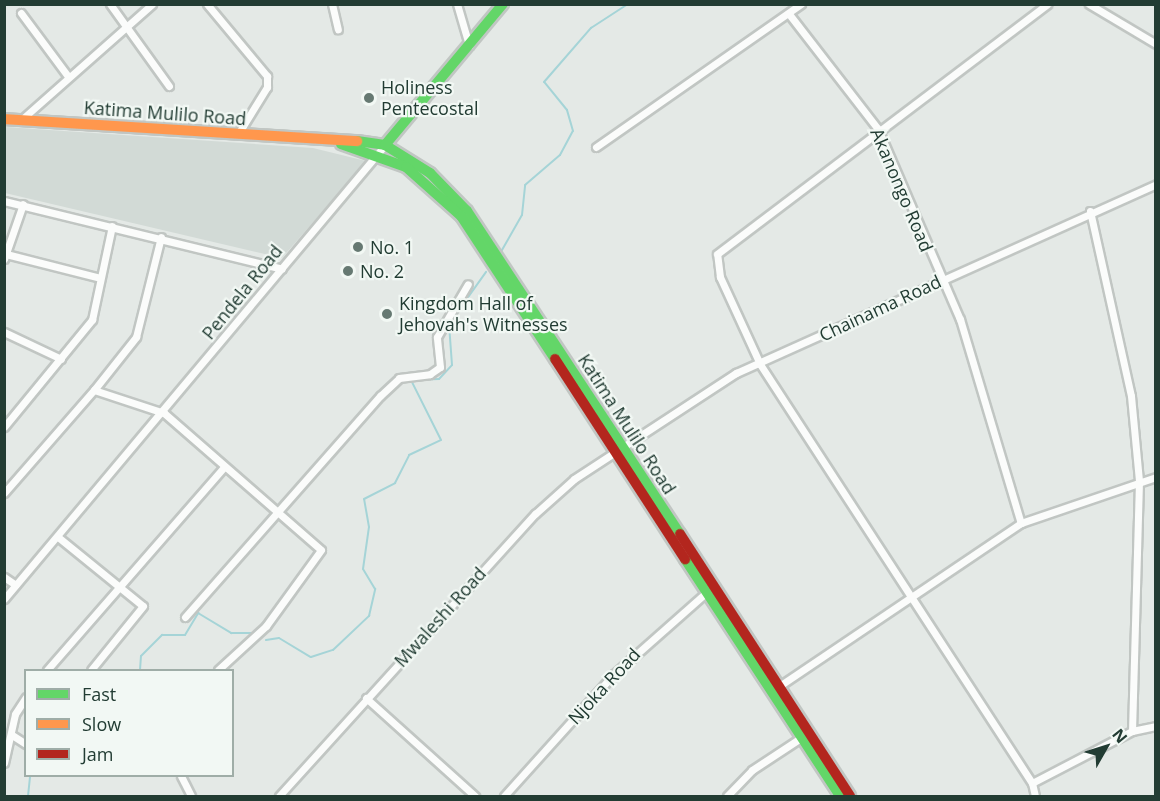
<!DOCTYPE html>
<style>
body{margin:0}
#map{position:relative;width:1160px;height:801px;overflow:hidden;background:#e4e9e6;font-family:"Open Sans",sans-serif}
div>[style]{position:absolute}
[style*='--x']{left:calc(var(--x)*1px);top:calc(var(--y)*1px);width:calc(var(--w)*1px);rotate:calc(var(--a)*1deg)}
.built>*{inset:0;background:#d2dad6}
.stream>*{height:2px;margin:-1px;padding:0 1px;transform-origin:1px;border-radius:1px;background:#a5d4d7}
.roads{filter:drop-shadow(2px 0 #c1c6c3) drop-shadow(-2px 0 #c1c6c3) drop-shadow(0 2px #c1c6c3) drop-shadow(0 -2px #c1c6c3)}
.street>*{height:7px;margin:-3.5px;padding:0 3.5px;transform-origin:3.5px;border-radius:3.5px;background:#fbfcfb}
.fast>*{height:10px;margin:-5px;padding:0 5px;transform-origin:5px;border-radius:5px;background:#63d668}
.slow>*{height:10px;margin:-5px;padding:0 5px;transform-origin:5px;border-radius:5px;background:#ff974d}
.jam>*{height:10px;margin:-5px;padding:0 5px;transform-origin:5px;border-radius:5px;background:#b3261e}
.dots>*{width:16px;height:16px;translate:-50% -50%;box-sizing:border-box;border:3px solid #f2f8f4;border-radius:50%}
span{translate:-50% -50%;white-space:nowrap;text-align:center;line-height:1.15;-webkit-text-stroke:4.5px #f2f8f4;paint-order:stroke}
.poi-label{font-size:18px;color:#223c33}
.left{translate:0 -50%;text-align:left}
.street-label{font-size:18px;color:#223c33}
.frame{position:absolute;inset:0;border:6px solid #223c33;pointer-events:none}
.legend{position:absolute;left:24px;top:669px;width:210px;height:108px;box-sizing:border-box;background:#f2f8f4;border:2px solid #9fada7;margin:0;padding:8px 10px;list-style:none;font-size:18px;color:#223c33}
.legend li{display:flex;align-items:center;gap:12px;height:30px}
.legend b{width:30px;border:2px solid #9fada7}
.north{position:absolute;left:1076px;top:717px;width:60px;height:60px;-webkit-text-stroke:4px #f2f8f4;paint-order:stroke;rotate:51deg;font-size:16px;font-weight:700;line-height:24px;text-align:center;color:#223c33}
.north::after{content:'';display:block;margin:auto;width:21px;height:27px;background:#223c33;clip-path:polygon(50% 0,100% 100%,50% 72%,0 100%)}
</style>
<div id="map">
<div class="built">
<i style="clip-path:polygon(5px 127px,313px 148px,366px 161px,282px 258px,5px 193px)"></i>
</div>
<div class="stream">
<i style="--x:502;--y:250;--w:40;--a:-60.3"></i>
<i style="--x:522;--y:215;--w:30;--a:-84"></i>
<i style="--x:525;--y:185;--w:46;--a:-40.6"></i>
<i style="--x:560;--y:155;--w:27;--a:-62"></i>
<i style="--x:573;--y:131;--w:22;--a:-106"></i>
<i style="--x:567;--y:110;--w:36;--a:-129"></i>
<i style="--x:544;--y:82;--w:72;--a:-49"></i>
<i style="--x:591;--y:28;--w:44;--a:-33"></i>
<i style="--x:266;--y:640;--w:13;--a:-9"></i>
<i style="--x:279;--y:638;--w:37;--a:31"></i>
<i style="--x:311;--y:657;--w:23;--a:-18"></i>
<i style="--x:333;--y:650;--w:50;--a:-43.4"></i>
<i style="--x:369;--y:616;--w:28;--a:-77"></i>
<i style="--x:375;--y:589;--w:23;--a:-121"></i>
<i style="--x:363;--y:569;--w:42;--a:-81.9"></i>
<i style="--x:369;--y:527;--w:28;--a:-100"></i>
<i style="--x:364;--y:499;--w:35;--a:-27"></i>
<i style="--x:395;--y:483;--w:31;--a:-63"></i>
<i style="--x:409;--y:455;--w:35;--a:-25"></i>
<i style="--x:441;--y:440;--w:67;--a:-116.6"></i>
<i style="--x:411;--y:380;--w:28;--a:-2"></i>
<i style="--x:439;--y:379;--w:19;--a:-47"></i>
<i style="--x:452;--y:365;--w:41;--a:-94.2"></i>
<i style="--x:449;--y:324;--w:64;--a:-54.6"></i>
<i style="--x:140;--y:670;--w:14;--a:-86"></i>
<i style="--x:141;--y:656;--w:30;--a:-45"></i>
<i style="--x:162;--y:635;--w:23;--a:0"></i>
<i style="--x:185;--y:635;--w:26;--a:-59"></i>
<i style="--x:198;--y:613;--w:39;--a:31"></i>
<i style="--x:231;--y:633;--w:22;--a:0"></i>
<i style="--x:16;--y:734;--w:12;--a:31"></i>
<i style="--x:28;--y:796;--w:20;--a:-84"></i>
</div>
<div class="roads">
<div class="street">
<i style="--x:110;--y:4;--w:101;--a:54.3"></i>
<i style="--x:207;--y:4;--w:94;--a:50.2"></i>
<i style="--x:267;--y:76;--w:11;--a:90"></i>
<i style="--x:267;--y:87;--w:55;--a:121.7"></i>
<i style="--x:332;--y:4;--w:26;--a:77"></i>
<i style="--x:457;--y:4;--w:43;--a:73.7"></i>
<i style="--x:1089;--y:4;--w:78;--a:30.8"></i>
<i style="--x:21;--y:13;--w:77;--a:53.4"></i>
<i style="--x:789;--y:14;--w:145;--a:52.3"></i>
<i style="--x:878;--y:129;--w:207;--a:66.7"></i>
<i style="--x:960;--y:319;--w:213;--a:73.4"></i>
<i style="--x:21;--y:120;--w:175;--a:-41.5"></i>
<i style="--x:596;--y:147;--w:250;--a:-34.9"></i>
<i style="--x:4;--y:201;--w:286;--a:13.7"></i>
<i style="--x:1090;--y:211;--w:189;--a:77.5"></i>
<i style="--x:1131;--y:396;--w:85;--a:84.6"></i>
<i style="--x:1139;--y:481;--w:250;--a:91.6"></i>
<i style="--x:6;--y:254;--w:97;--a:14.3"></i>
<i style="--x:4;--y:259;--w:58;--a:-70.9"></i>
<i style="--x:4;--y:332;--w:63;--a:25.3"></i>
<i style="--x:94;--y:390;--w:68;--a:-51.6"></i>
<i style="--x:136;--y:337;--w:103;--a:-76"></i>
<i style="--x:4;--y:427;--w:139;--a:-50.6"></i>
<i style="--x:92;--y:320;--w:96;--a:-78"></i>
<i style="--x:4;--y:493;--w:137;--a:-48.9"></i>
<i style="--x:94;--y:390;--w:74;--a:18.2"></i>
<i style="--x:164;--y:413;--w:208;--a:41.1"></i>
<i style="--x:321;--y:550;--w:94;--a:125.9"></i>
<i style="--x:266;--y:626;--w:65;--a:137.5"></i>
<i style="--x:58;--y:537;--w:109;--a:39.1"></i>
<i style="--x:143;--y:606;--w:82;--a:129.1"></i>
<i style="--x:4;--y:577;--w:14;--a:34"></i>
<i style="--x:4;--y:599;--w:593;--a:-50"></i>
<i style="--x:185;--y:617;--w:295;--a:-48.6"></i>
<i style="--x:380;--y:396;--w:26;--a:-43"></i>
<i style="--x:399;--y:378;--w:31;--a:-7"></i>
<i style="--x:430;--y:374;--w:12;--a:-35"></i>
<i style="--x:440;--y:367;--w:30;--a:-96"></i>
<i style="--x:437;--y:337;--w:61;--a:-59.7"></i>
<i style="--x:47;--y:670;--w:268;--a:-48.9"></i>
<i style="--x:775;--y:689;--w:297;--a:-34"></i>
<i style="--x:1021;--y:523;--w:143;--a:-18.8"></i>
<i style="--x:366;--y:698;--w:147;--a:42"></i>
<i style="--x:12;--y:735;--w:17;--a:33"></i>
<i style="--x:4;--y:763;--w:50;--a:-77.3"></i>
<i style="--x:15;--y:714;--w:20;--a:-57"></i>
<i style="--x:181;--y:776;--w:22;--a:63"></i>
<i style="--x:1032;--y:783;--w:113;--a:-27.5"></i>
<i style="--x:1132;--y:731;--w:25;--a:-12"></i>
<i style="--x:279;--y:796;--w:381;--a:-47.8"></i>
<i style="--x:535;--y:514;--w:52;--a:-41.9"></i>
<i style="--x:574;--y:479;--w:194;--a:-33.2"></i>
<i style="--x:736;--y:373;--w:461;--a:-24.2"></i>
<i style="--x:504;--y:796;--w:164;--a:-48"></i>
<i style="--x:614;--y:674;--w:127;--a:-41.5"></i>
<i style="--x:727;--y:796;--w:36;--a:-46"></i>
<i style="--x:752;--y:770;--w:60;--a:-33.4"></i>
<i style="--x:1035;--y:796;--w:13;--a:-103"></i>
<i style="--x:1032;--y:783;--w:500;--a:-123"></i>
<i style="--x:760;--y:364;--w:96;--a:-114.7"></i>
<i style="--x:720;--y:277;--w:23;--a:-97"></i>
<i style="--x:717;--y:254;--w:414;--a:-37.1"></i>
</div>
<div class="fast">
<i style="--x:357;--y:141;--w:28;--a:8"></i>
<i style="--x:385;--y:145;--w:53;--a:31.9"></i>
<i style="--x:430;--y:173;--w:53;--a:45.8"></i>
<i style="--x:467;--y:211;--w:387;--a:56.6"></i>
<i style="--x:341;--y:144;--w:69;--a:19.5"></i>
<i style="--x:406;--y:167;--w:74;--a:41.7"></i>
<i style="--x:461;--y:216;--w:171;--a:56.7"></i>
<i style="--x:385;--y:145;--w:184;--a:-50.1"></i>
<i style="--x:685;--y:559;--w:283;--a:56.8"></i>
</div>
<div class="slow">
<i style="--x:4;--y:119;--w:354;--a:3.6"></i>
</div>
<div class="jam">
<i style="--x:555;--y:359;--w:239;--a:57"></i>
<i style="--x:680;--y:534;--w:312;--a:57"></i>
</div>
</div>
<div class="dots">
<i style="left:369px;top:98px;background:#667972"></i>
<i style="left:358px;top:247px;background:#667972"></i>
<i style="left:348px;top:271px;background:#667972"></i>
<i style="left:387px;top:314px;background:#667972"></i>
</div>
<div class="poi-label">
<span class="left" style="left:381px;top:98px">Holiness<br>Pentecostal</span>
<span class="left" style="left:370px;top:247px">No. 1</span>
<span class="left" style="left:360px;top:271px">No. 2</span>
<span class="left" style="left:399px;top:314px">Kingdom Hall of<br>Jehovah's Witnesses</span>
</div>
<div class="street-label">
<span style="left:165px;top:113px;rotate:4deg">Katima Mulilo Road</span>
<span style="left:902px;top:190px;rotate:67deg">Akanongo Road</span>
<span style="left:242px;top:292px;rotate:-51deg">Pendela Road</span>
<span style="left:880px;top:308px;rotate:-25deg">Chainama Road</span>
<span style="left:627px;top:424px;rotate:57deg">Katima Mulilo Road</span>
<span style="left:440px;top:617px;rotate:-48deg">Mwaleshi Road</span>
<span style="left:604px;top:686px;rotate:-47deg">Njoka Road</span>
</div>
<div class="frame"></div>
<ul class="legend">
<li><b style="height:8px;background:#63d668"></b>Fast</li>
<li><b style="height:8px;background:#ff974d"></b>Slow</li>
<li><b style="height:8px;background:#b3261e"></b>Jam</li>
</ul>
<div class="north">N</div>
</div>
